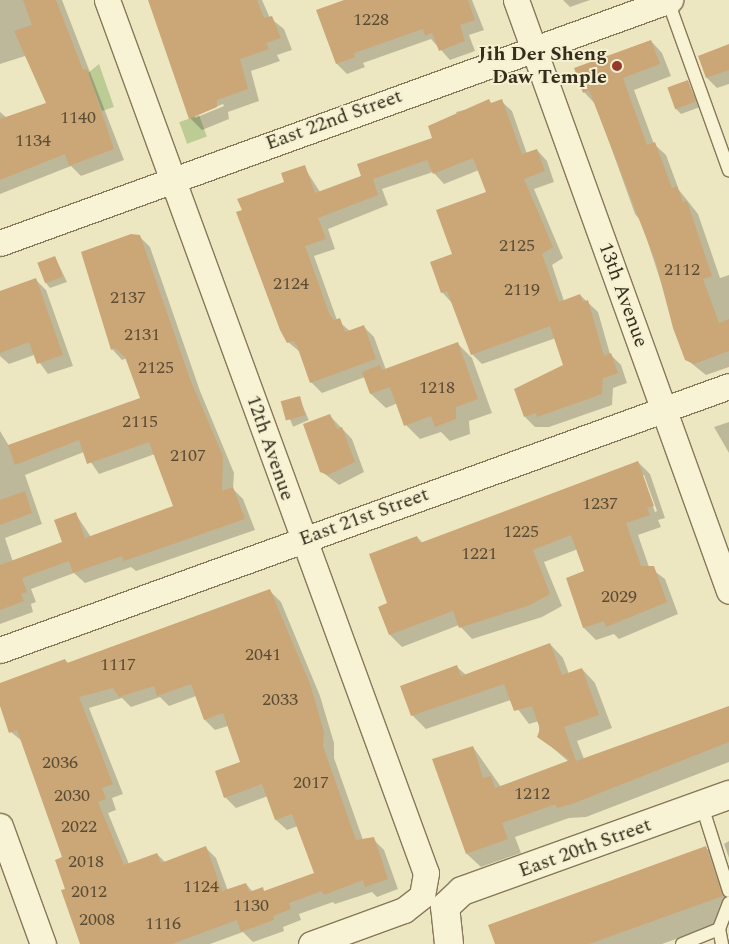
<!DOCTYPE html>
<style>
body{margin:0}
#map{position:relative;width:729px;height:944px;overflow:hidden;background:#ede7c1;font-family:Spectral,serif}
div>[style]{position:absolute}
[style*='--x']{left:calc(var(--x)*1px);top:calc(var(--y)*1px);width:calc(var(--w)*1px);rotate:calc(var(--a)*1deg)}
.green>*{inset:0;background:#bdcb95;transform-origin:0 0}
.shadow>*{inset:0;background:#0003;transform-origin:0 0}
.building>*{inset:0;background:#cba777;transform-origin:0 0}
.roads{filter:drop-shadow(1px 0 #877859) drop-shadow(-1px 0 #877859) drop-shadow(0 1px #877859) drop-shadow(0 -1px #877859)}
.service>*{height:12px;margin:-6px;padding:0 6px;transform-origin:6px;border-radius:6px;background:#f8f3d4}
.minor>*{height:25px;margin:-12.5px;padding:0 12.5px;transform-origin:12.5px;border-radius:12.5px;background:#f8f3d4}
.tertiary>*{height:28px;margin:-14px;padding:0 14px;transform-origin:14px;border-radius:14px;background:#f8f3d4}
.dots>*{width:14px;height:14px;translate:-50% -50%;box-sizing:border-box;border:2px solid #f5f0d1;border-radius:50%}
span{translate:-50% -50%;white-space:nowrap;text-align:center;line-height:1.15;-webkit-text-stroke:4px #f5f0d1;paint-order:stroke}
.number-label{font-size:18px;color:#5b4c34}
.number-label span{-webkit-text-stroke-width:0}
.poi-label{font-size:20px;color:#362d1d;font-weight:700}
.right{translate:-100% -50%;text-align:right}
.street-label{font-size:20px;color:#362d1d}
</style>
<div id="map">
<div class="green">
<i style="clip-path:polygon(99px 64px,114px 107px,102px 111px,88px 73px)"></i>
<i style="left:199px;top:115px;width:23px;height:21px;rotate:70deg"></i>
</div>
<div class="shadow">
<i style="clip-path:polygon(0 0,62px 0,124px 160px,81px 176px,71px 166px,0 194px,0 112px,7px 118px,48px 103px,36px 71px,25px 56px,0 64px)"></i>
<i style="clip-path:polygon(evenodd,149px 0,262px 0,270px 18px,284px 29px,292px 50px,277px 55px,280px 61px,251px 71px,259px 101px,228px 112px,229px 119px,202px 130px,190px 118px,149px 0,223px 104px,224px 106px,195px 118px,195px 115px,223px 104px)"></i>
<i style="clip-path:polygon(350px 0,472px 0,484px 30px,469px 35px,475px 51px,450px 60px,431px 39px,363px 63px,365px 67px,347px 74px,337px 64px,318px 11px)"></i>
<i style="clip-path:polygon(563px 0,590px 0,570px 7px)"></i>
<i style="clip-path:polygon(651px 41px,662px 53px,671px 76px,634px 90px,654px 144px,666px 155px,679px 190px,698px 214px,720px 278px,729px 275px,729px 367px,706px 375px,686px 359px,641px 221px,635px 214px,596px 105px,584px 92px)"></i>
<i style="clip-path:polygon(729px 46px,729px 84px,717px 88px,707px 78px,699px 57px)"></i>
<i style="clip-path:polygon(688px 82px,700px 107px,681px 114px,676px 109px)"></i>
<i style="clip-path:polygon(501px 101px,512px 111px,527px 154px,537px 150px,547px 161px,554px 182px,534px 189px,563px 258px,552px 265px,564px 301px,580px 295px,598px 312px,610px 354px,621px 365px,627px 383px,613px 388px,612px 405px,549px 427px,535px 427px,525px 417px,565px 365px,556px 338px,482px 364px,472px 354px,452px 303px,442px 292px,454px 255px,487px 193px,479px 170px,444px 184px,433px 172px,382px 189px,388px 205px,328px 229px,335px 249px,314px 256px,337px 320px,351px 332px,364px 327px,374px 337px,386px 370px,458px 344px,472px 358px,492px 413px,469px 421px,470px 434px,450px 441px,441px 432px,420px 439px,406px 425px,398px 403px,386px 408px,371px 394px,365px 377px,322px 393px,311px 382px,300px 352px,288px 342px,286px 183px,304px 167px,320px 192px,362px 176px,434px 139px,458px 116px,456px 112px)"></i>
<i style="clip-path:polygon(evenodd,139px 236px,150px 247px,200px 391px,234px 473px,233px 489px,243px 499px,255px 530px,136px 571px,131px 567px,85px 583px,74px 573px,31px 589px,36px 602px,31px 604px,33px 612px,0 624px,0 431px,9px 446px,141px 399px,127px 358px,122px 360px,112px 349px,139px 236px,84px 452px,99px 474px,155px 454px,174px 507px,91px 537px,75px 513px,64px 543px,13px 562px,5px 538px,42px 524px,25px 475px,84px 452px)"></i>
<i style="clip-path:polygon(55px 257px,67px 282px,50px 288px,46px 283px)"></i>
<i style="clip-path:polygon(35px 279px,46px 290px,73px 366px,48px 374px,34px 355px,9px 364px,0 356px,0 293px)"></i>
<i style="left:299px;top:397px;width:25px;height:17px;rotate:67deg"></i>
<i style="clip-path:polygon(330px 416px,352px 439px,364px 472px,339px 485px,321px 471px)"></i>
<i style="clip-path:polygon(729px 422px,729px 453px,714px 427px)"></i>
<i style="clip-path:polygon(evenodd,638px 462px,650px 474px,665px 518px,658px 520px,661px 527px,638px 535px,649px 567px,665px 579px,678px 614px,619px 639px,614px 634px,596px 640px,584px 628px,586px 572px,578px 549px,544px 562px,562px 606px,542px 617px,472px 639px,459px 625px,402px 647px,390px 635px,389px 604px,417px 537px,423px 543px,638px 462px,642px 475px,644px 475px,657px 511px,655px 512px,642px 475px)"></i>
<i style="clip-path:polygon(evenodd,270px 591px,281px 602px,320px 696px,334px 743px,334px 758px,363px 840px,373px 839px,384px 850px,398px 889px,377px 897px,372px 892px,335px 904px,333px 902px,299px 914px,301px 920px,283px 927px,284px 931px,253px 942px,243px 932px,210px 944px,82px 944px,66px 889px,64px 858px,23px 742px,11px 732px,0 702px,0 684px,65px 660px,69px 664px,270px 591px,196px 696px,205px 720px,215px 730px,228px 726px,242px 763px,225px 797px,236px 808px,268px 796px,276px 820px,287px 830px,298px 826px,315px 874px,266px 892px,253px 892px,246px 884px,228px 891px,216px 858px,206px 848px,165px 862px,157px 854px,129px 864px,108px 813px,116px 810px,112px 798px,123px 794px,89px 708px,122px 698px,131px 707px,160px 697px,169px 706px,196px 696px)"></i>
<i style="clip-path:polygon(550px 644px,563px 658px,569px 674px,582px 669px,595px 683px,612px 728px,577px 741px,584px 759px,729px 712px,729px 762px,586px 817px,569px 818px,515px 837px,521px 853px,481px 867px,467px 854px,434px 760px,473px 747px,501px 787px,569px 762px,539px 736px,539px 721px,529px 724px,511px 700px,426px 729px,412px 715px,457px 667px,466px 675px)"></i>
<i style="clip-path:polygon(729px 841px,729px 858px,724px 844px)"></i>
<i style="clip-path:polygon(706px 848px,726px 867px,729px 878px,729px 920px,662px 944px,497px 944px)"></i>
</div>
<div class="building">
<i style="clip-path:polygon(23px 0,56px 0,83px 70px,87px 69px,114px 149px,69px 166px,65px 154px,0 180px,0 119px,46px 103px,14px 31px,32px 25px)"></i>
<i style="clip-path:polygon(148px 0,257px 0,264px 18px,272px 16px,281px 38px,266px 43px,269px 49px,240px 59px,248px 89px,217px 100px,217px 107px,189px 119px)"></i>
<i style="clip-path:polygon(344px 0,468px 0,475px 20px,460px 25px,465px 41px,439px 51px,432px 33px,425px 36px,423px 29px,354px 53px,355px 57px,336px 64px,316px 10px)"></i>
<i style="clip-path:polygon(651px 40px,660px 64px,623px 78px,647px 145px,655px 142px,672px 188px,677px 186px,683px 202px,687px 201px,712px 276px,703px 279px,719px 323px,729px 319px,729px 351px,694px 364px,685px 360px,673px 328px,656px 263px,589px 90px,583px 93px,574px 68px)"></i>
<i style="clip-path:polygon(729px 44px,729px 70px,706px 78px,698px 56px)"></i>
<i style="left:688px;top:80px;width:23px;height:22px;rotate:70deg"></i>
<i style="clip-path:polygon(489px 99px,491px 103px,502px 99px,522px 154px,537px 149px,545px 171px,524px 179px,553px 247px,542px 254px,559px 302px,580px 294px,583px 302px,588px 300px,604px 356px,611px 353px,618px 373px,603px 378px,602px 394px,537px 417px,536px 413px,524px 417px,514px 389px,563px 365px,550px 326px,471px 355px,447px 291px,441px 293px,430px 262px,452px 254px,436px 210px,486px 192px,473px 158px,433px 174px,427px 160px,373px 179px,378px 195px,318px 218px,326px 239px,305px 246px,329px 313px,334px 320px,340px 318px,345px 332px,364px 325px,376px 359px,310px 383px,297px 346px,293px 341px,287px 343px,280px 330px,236px 212px,242px 210px,237px 199px,284px 182px,281px 173px,305px 165px,315px 193px,361px 176px,357px 164px,432px 138px,428px 126px)"></i>
<i style="clip-path:polygon(131px 234px,140px 235px,190px 379px,223px 456px,222px 491px,233px 487px,245px 519px,124px 561px,122px 556px,73px 573px,69px 561px,22px 578px,27px 592px,21px 594px,24px 601px,0 610px,0 565px,62px 542px,54px 520px,76px 512px,85px 538px,173px 506px,149px 442px,87px 464px,79px 440px,15px 465px,8px 445px,140px 398px,125px 357px,115px 348px,111px 350px,81px 252px)"></i>
<i style="left:55px;top:256px;width:22px;height:19px;rotate:69deg"></i>
<i style="clip-path:polygon(36px 278px,63px 355px,37px 364px,29px 342px,0 353px,0 291px)"></i>
<i style="clip-path:polygon(458px 342px,478px 399px,456px 407px,456px 419px,435px 427px,431px 416px,404px 426px,390px 387px,370px 394px,362px 372px,380px 365px,382px 370px)"></i>
<i style="left:300px;top:396px;width:20px;height:20px;rotate:75deg"></i>
<i style="clip-path:polygon(330px 414px,337px 429px,342px 427px,355px 462px,328px 475px,320px 472px,303px 424px)"></i>
<i style="clip-path:polygon(638px 461px,654px 506px,647px 508px,650px 515px,626px 523px,641px 566px,654px 566px,667px 602px,606px 627px,604px 621px,583px 628px,566px 578px,584px 571px,571px 535px,533px 550px,550px 594px,530px 605px,459px 628px,453px 611px,389px 635px,378px 607px,387px 603px,369px 554px,417px 536px,420px 543px)"></i>
<i style="clip-path:polygon(25px 491px,32px 513px,0 525px,0 500px)"></i>
<i style="clip-path:polygon(evenodd,270px 589px,310px 684px,324px 732px,323px 746px,356px 840px,374px 837px,388px 879px,365px 887px,363px 880px,324px 895px,322px 891px,289px 903px,291px 909px,273px 916px,274px 920px,241px 932px,237px 920px,172px 944px,80px 944px,61px 890px,65px 889px,55px 860px,62px 857px,17px 730px,9px 733px,0 706px,0 683px,65px 659px,67px 663px,270px 589px,191px 684px,204px 720px,223px 713px,240px 762px,215px 771px,224px 798px,262px 784px,275px 820px,292px 814px,314px 873px,264px 891px,263px 887px,249px 892px,246px 883px,222px 891px,206px 846px,161px 863px,157px 853px,124px 865px,98px 802px,106px 799px,102px 788px,113px 784px,79px 697px,113px 688px,119px 697px,154px 686px,157px 696px,191px 684px)"></i>
<i style="clip-path:polygon(550px 643px,562px 675px,582px 668px,599px 715px,564px 727px,576px 761px,729px 706px,729px 742px,572px 804px,557px 808px,556px 804px,502px 823px,508px 839px,466px 854px,432px 759px,473px 746px,483px 778px,491px 776px,495px 788px,570px 760px,537px 737px,540px 729px,532px 706px,514px 711px,504px 684px,411px 716px,400px 686px,457px 665px,461px 676px)"></i>
<i style="clip-path:polygon(706px 846px,723px 896px,589px 944px,495px 944px,488px 925px)"></i>
</div>
<div class="roads">
<div class="service">
<i style="--x:668;--y:1;--w:180;--a:70.2"></i>
<i style="--x:702;--y:806;--w:89;--a:72.4"></i>
<i style="--x:682;--y:944;--w:40;--a:-22"></i>
<i style="--x:722;--y:944;--w:15;--a:-101"></i>
<i style="--x:719;--y:929;--w:28;--a:-69"></i>
</div>
<div class="minor">
<i style="--x:107;--y:0;--w:929;--a:69.93"></i>
<i style="--x:426;--y:873;--w:23;--a:100"></i>
<i style="--x:422;--y:896;--w:23;--a:142"></i>
<i style="--x:404;--y:910;--w:99;--a:159.9"></i>
<i style="--x:516;--y:0;--w:628;--a:70.18"></i>
<i style="--x:0;--y:243;--w:713;--a:-19.94"></i>
<i style="--x:0;--y:650;--w:775;--a:-19.91"></i>
<i style="--x:0;--y:826;--w:126;--a:70"></i>
</div>
<div class="tertiary">
<i style="--x:449;--y:944;--w:37;--a:-96"></i>
<i style="--x:445;--y:907;--w:23;--a:-43"></i>
<i style="--x:462;--y:891;--w:284;--a:-19.8"></i>
</div>
</div>
<div class="dots">
<i style="left:617px;top:66px;background:#95392a"></i>
</div>
<div class="number-label">
<span style="left:371px;top:20px">1228</span>
<span style="left:78px;top:118px">1140</span>
<span style="left:33px;top:141px">1134</span>
<span style="left:517px;top:246px">2125</span>
<span style="left:682px;top:270px">2112</span>
<span style="left:291px;top:284px">2124</span>
<span style="left:522px;top:290px">2119</span>
<span style="left:128px;top:298px">2137</span>
<span style="left:142px;top:335px">2131</span>
<span style="left:156px;top:368px">2125</span>
<span style="left:437px;top:388px">1218</span>
<span style="left:140px;top:422px">2115</span>
<span style="left:188px;top:456px">2107</span>
<span style="left:600px;top:504px">1237</span>
<span style="left:521px;top:532px">1225</span>
<span style="left:479px;top:554px">1221</span>
<span style="left:619px;top:597px">2029</span>
<span style="left:263px;top:655px">2041</span>
<span style="left:118px;top:665px">1117</span>
<span style="left:280px;top:700px">2033</span>
<span style="left:60px;top:763px">2036</span>
<span style="left:311px;top:783px">2017</span>
<span style="left:532px;top:794px">1212</span>
<span style="left:72px;top:796px">2030</span>
<span style="left:79px;top:827px">2022</span>
<span style="left:86px;top:862px">2018</span>
<span style="left:201px;top:887px">1124</span>
<span style="left:89px;top:892px">2012</span>
<span style="left:251px;top:906px">1130</span>
<span style="left:97px;top:920px">2008</span>
<span style="left:163px;top:924px">1116</span>
</div>
<div class="poi-label">
<span class="right" style="left:607px;top:66px">Jih Der Sheng<br>Daw Temple</span>
</div>
<div class="street-label">
<span style="left:334px;top:120px;rotate:-20deg">East 22nd Street</span>
<span style="left:623px;top:295px;rotate:70deg">13th Avenue</span>
<span style="left:270px;top:448px;rotate:71deg">12th Avenue</span>
<span style="left:364px;top:517px;rotate:-20deg">East 21st Street</span>
<span style="left:585px;top:848px;rotate:-20deg">East 20th Street</span>
</div>
</div>
